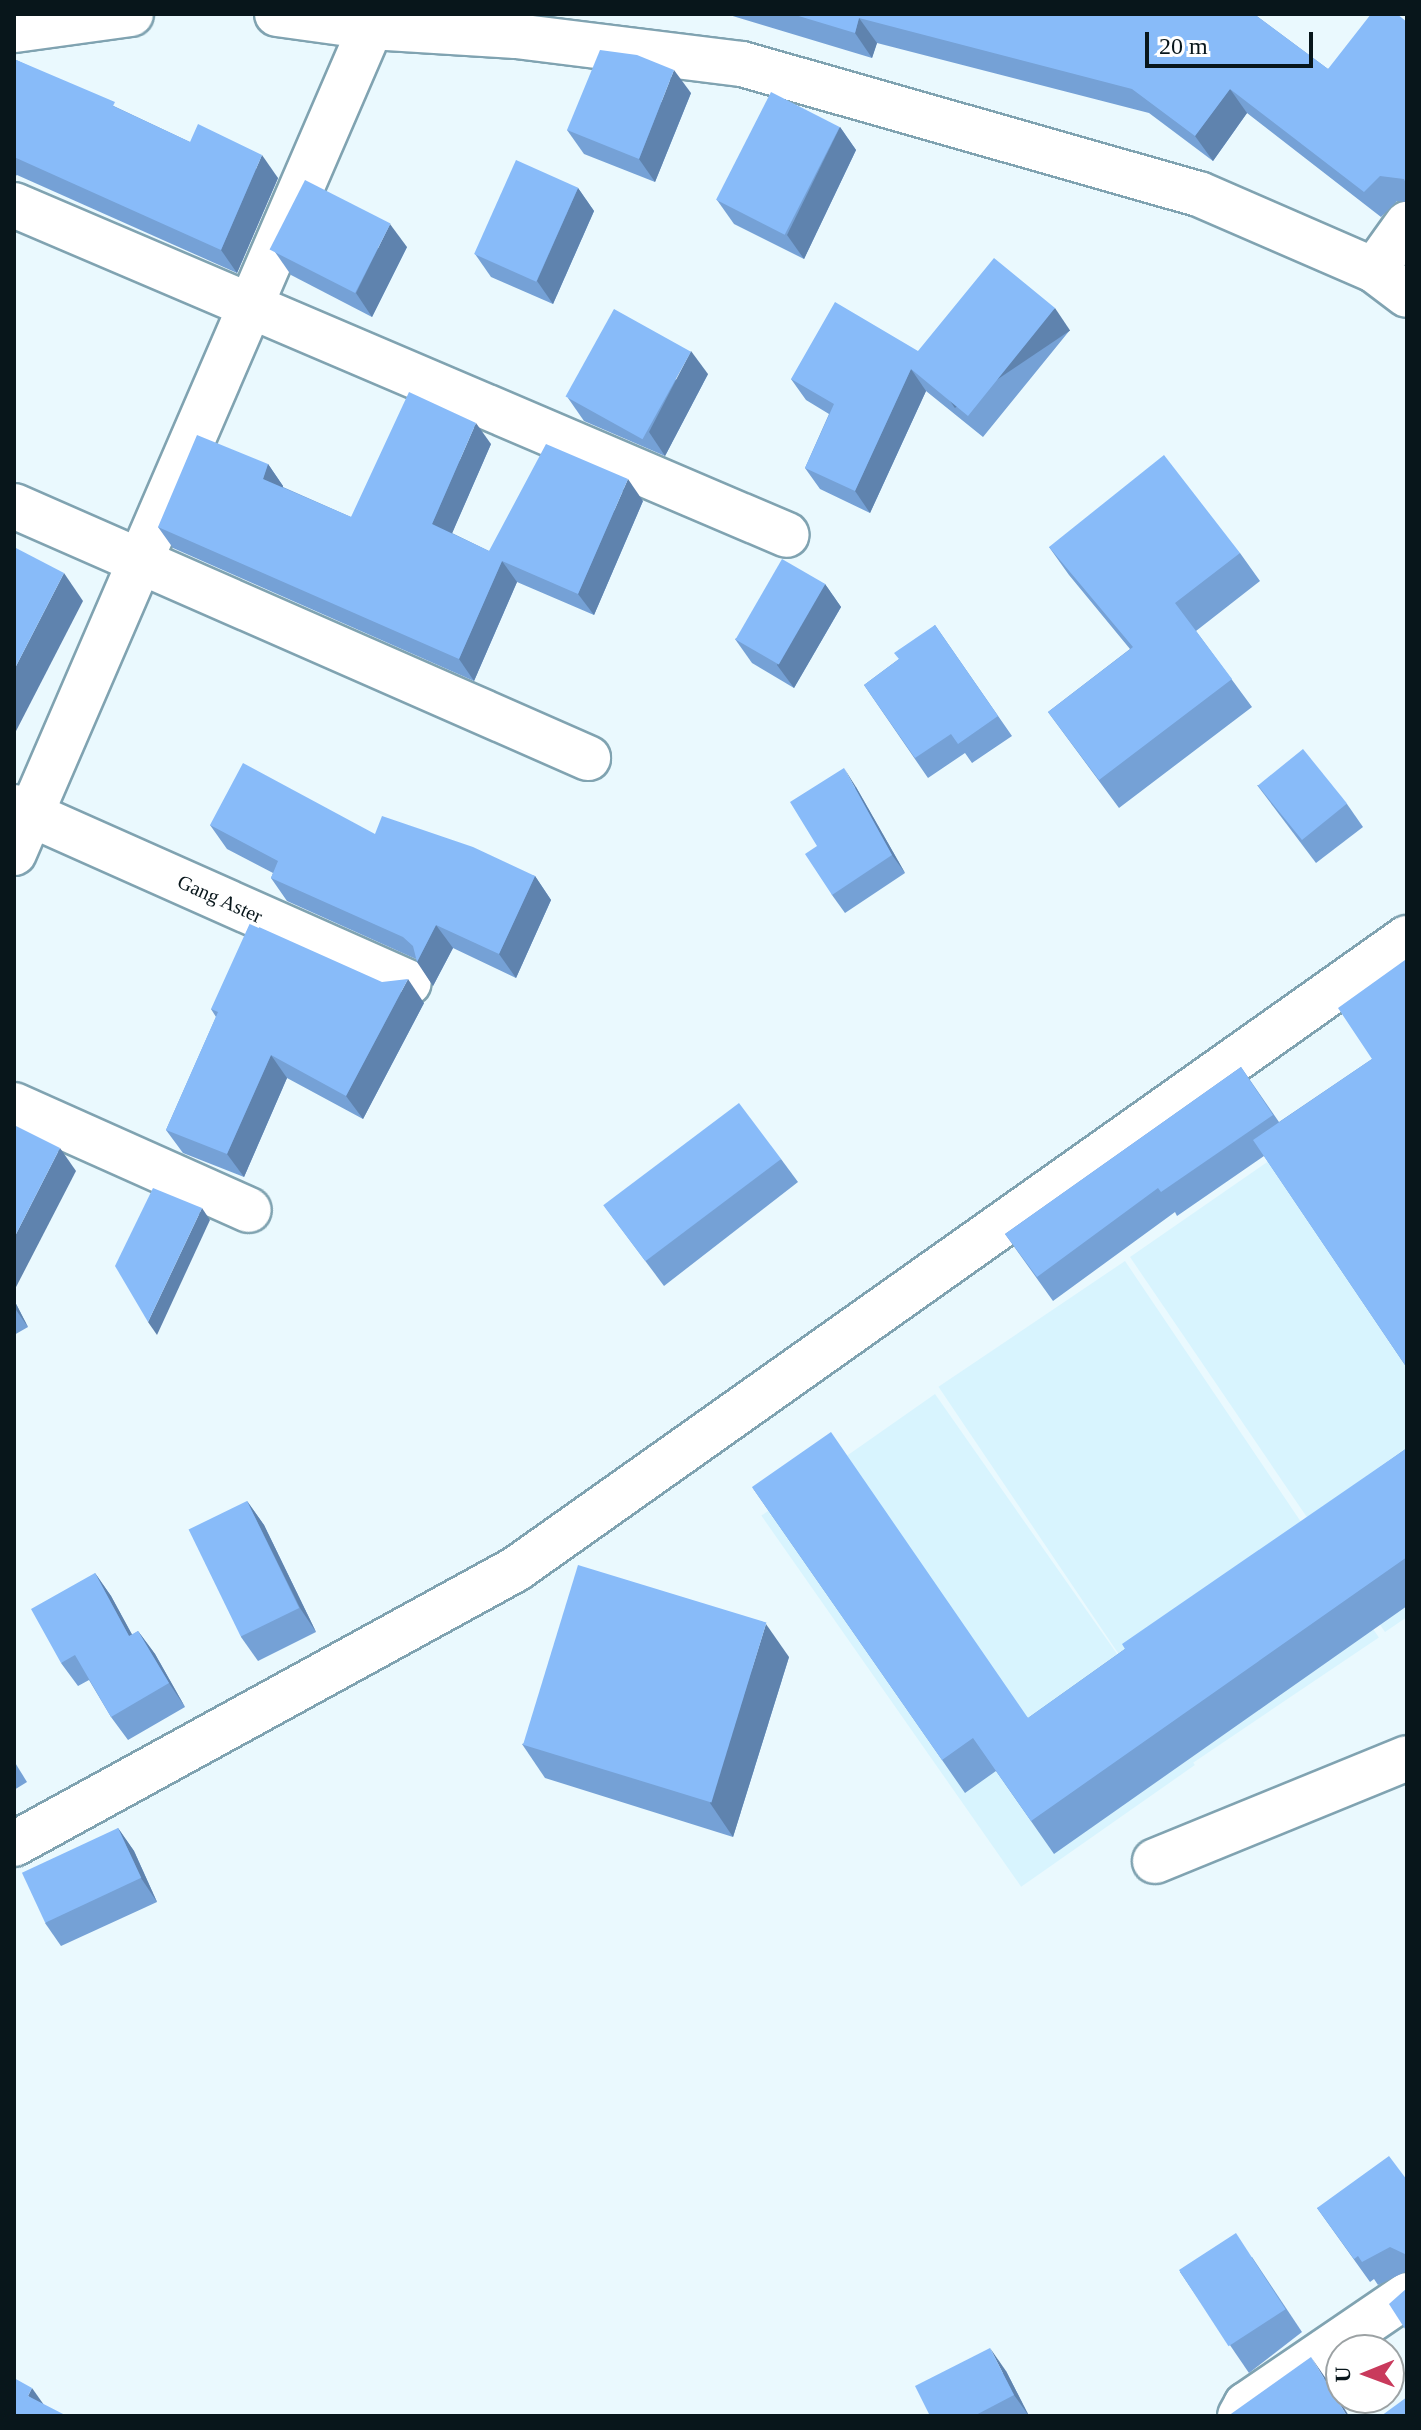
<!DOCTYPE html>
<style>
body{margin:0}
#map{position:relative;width:1421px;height:2430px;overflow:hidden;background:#eaf9fe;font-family:"Times New Roman",serif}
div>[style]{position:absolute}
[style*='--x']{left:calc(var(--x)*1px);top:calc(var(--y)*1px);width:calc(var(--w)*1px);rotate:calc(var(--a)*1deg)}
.built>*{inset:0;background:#d8f4fe;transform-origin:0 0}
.roads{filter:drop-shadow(2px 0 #80a3b1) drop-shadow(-2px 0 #80a3b1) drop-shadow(0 2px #80a3b1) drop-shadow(0 -2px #80a3b1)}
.street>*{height:44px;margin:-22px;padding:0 22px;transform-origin:22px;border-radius:22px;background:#fff}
.wall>*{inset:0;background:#75a1d6}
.shaded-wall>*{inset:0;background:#5f83ae;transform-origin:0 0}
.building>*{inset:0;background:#88bbf9;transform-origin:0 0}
span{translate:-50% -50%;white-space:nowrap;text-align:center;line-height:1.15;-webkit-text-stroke:8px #fff;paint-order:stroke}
.street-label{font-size:20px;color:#08161b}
.frame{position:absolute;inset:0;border:16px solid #08161b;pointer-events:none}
.north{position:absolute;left:1325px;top:2334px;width:80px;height:80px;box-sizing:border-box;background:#fff;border:2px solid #9ca2a4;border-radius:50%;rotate:269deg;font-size:22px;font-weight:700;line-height:32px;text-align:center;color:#08161b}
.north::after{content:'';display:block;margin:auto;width:28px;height:36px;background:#c93a5c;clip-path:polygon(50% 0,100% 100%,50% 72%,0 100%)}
.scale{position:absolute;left:1145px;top:32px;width:168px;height:36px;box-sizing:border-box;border:4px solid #08161b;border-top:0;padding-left:10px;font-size:24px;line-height:28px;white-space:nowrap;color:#08161b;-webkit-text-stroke:6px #fff;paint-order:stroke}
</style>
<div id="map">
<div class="built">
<i style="clip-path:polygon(1344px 1109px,1407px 1202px,1407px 1617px,1385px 1632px,1130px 1257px)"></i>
<i style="left:1125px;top:1261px;width:454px;height:225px;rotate:56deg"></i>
<i style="left:935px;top:1394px;width:453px;height:212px;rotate:55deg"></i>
</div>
<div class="roads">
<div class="street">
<i style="--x:277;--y:14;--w:95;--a:7.9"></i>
<i style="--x:371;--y:27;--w:145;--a:3.6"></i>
<i style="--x:516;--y:36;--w:228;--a:7.1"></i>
<i style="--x:742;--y:64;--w:475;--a:15.9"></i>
<i style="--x:1199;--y:194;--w:191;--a:23.5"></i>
<i style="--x:1374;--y:270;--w:41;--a:37.1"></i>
<i style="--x:14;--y:30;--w:118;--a:-7.8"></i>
<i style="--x:14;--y:205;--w:840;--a:23.12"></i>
<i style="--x:1374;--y:270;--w:57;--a:-54.3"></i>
<i style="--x:14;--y:506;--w:627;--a:23.7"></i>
<i style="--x:14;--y:807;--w:432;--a:24"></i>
<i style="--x:14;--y:853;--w:900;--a:-66.63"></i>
<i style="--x:14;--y:1105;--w:257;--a:24.1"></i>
<i style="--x:14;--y:1844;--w:572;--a:-28.71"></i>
<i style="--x:516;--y:1569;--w:1092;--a:-35.31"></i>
<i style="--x:1155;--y:1861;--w:272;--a:-22.2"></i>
<i style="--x:1240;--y:2416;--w:13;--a:-61"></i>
<i style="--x:1246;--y:2405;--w:195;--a:-34.3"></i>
</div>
</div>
<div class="wall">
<i style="clip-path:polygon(726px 14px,1254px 14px,1328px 69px,1407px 22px,1407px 202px,1397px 201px,1381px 217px,1247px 113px,1213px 161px,1149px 113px,877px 43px,872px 58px)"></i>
<i style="clip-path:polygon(14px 59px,190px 142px,278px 178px,237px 273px,17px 175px,14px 177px)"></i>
<i style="clip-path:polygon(691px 93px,655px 182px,584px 154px,567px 130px)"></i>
<i style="clip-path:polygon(840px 127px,856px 150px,804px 259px,734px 224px,717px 200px)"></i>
<i style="clip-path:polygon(578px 188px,594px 211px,553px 304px,491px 277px,475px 254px)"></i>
<i style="clip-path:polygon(407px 247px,372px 317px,291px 275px,275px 252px)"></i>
<i style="clip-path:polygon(1070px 330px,983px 437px,926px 391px,870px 513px,820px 489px,805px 468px,829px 414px,806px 400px,791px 379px,918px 351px)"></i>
<i style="clip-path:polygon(708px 374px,665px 456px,584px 421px,568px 398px)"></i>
<i style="clip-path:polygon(491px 444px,452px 533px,489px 551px,643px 501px,594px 615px,517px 582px,474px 681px,173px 548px,158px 527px,268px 464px,283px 486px,283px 487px,351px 517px)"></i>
<i style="clip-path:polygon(1049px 547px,1240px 553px,1260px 581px,1196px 631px,1252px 707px,1119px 808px,1048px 712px,1130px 649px,1069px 575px)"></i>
<i style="clip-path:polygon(825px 584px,841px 607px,794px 688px,752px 663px,735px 639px)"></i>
<i style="clip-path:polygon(935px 625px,1012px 736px,972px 763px,965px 753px,928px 778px,864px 685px,899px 659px)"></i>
<i style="clip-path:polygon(1257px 785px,1347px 804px,1363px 827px,1316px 863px)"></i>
<i style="clip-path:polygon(856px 787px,905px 873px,845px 913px,832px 895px,817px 846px)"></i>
<i style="clip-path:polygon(210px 825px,375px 834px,535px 876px,551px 900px,516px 978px,453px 948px,433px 986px,416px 959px,287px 901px,271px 878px,273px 873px,227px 849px)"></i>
<i style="clip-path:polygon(382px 982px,424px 1003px,363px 1119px,287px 1078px,244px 1177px,183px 1153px,166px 1130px,216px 1017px,211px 1009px)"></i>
<i style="clip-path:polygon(1372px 1059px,1407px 1368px,1264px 1156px,1177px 1216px,1175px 1212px,1053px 1301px,1005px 1234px,1241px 1067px,1279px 1122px)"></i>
<i style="clip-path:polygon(781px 1159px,798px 1182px,664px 1286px,605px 1207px)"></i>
<i style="clip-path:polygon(14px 1300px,28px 1327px,14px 1335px)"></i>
<i style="clip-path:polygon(1407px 1448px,1407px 1606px,1054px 1854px,996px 1771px,965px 1793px,752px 1487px,1028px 1718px)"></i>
<i style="clip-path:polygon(247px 1501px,264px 1525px,316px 1632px,258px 1661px,241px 1637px)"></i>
<i style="clip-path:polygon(95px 1573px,111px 1596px,132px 1635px,138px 1631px,155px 1654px,185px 1707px,128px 1740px,111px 1717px,89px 1680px,78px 1686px,61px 1663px)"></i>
<i style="clip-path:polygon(789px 1657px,733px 1837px,545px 1778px,522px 1744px)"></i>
<i style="clip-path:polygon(14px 1761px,27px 1782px,14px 1790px)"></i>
<i style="clip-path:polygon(118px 1828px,134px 1851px,157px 1902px,61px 1946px,45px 1923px)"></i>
<i style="clip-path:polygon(1407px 2180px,1407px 2271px,1378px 2285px,1374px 2279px,1370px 2282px,1317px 2208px)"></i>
<i style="clip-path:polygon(1252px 2257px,1302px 2332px,1249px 2373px,1180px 2272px)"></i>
<i style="clip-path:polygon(1006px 2371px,1029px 2416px,930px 2416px)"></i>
</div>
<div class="shaded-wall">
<i style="clip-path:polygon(859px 18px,877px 43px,872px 58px,855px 33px)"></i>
<i style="clip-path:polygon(674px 70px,691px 93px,655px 182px,639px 159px)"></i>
<i style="clip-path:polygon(1230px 89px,1247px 113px,1213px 161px,1195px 136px)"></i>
<i style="clip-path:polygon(840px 127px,856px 150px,804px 259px,787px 235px)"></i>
<i style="clip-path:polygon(262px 155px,278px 178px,237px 273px,221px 250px)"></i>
<i style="clip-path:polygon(578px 188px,594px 211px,553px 304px,537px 281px)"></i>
<i style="clip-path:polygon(390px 224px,407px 247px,372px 317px,356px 293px)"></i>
<i style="left:1055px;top:308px;width:27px;height:139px;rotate:56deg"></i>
<i style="clip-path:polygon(691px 351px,708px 374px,665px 456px,649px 432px)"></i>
<i style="clip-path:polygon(911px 369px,926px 391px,870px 513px,855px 491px)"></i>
<i style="clip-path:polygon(476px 423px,491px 444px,447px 545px,432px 524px)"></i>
<i style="clip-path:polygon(268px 464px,283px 486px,278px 500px,263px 479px)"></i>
<i style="clip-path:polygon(628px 479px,643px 501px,594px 615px,578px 594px)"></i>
<i style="clip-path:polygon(502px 561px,517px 582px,474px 681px,459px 659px)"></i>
<i style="clip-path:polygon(64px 573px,83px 601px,14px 735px,14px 670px)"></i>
<i style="clip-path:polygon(825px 584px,841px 607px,794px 688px,777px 665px)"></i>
<i style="clip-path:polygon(844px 768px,856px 787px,905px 873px,892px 855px)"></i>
<i style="clip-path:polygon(535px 876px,551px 900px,516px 978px,499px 954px)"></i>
<i style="clip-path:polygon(436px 925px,453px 948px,433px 986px,417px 962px)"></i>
<i style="clip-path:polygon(408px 979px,424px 1003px,363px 1119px,346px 1096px)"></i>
<i style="clip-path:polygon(271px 1055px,287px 1078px,244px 1177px,227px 1154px)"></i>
<i style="clip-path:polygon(60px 1148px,76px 1171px,14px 1291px,14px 1238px)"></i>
<i style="clip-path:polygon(202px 1208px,210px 1220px,157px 1335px,148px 1322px)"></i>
<i style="clip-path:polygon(14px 1300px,28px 1327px,14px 1307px)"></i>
<i style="clip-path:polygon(247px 1501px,264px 1525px,316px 1632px,300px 1608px)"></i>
<i style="clip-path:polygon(95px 1573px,111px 1596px,146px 1660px,129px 1636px)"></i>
<i style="clip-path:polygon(766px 1624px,789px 1657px,733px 1837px,710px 1803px)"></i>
<i style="clip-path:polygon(138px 1631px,155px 1654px,185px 1707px,169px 1683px)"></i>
<i style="clip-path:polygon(118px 1828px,134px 1851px,157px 1902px,141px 1878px)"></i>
<i style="clip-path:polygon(990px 2348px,1006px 2371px,1029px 2416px,1014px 2395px)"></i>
<i style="clip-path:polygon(1311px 2357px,1327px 2380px,1349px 2416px,1347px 2416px)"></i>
<i style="clip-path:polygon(32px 2388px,49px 2412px,28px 2396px)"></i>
</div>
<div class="building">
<i style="clip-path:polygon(792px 14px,1254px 14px,1328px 69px,1371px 14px,1397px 14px,1407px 22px,1407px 186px,1404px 179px,1380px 176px,1364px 192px,1230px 89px,1195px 136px,1132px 89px,859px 18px,855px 33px)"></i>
<i style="clip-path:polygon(600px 50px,637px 55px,674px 70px,639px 159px,567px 130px)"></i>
<i style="clip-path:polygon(14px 59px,115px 102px,113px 106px,190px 142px,198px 124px,262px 155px,221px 250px,14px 157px)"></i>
<i style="left:771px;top:92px;width:77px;height:121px;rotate:27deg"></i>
<i style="left:516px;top:160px;width:68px;height:103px;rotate:24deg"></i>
<i style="left:305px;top:180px;width:96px;height:78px;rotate:27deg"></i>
<i style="clip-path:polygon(994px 258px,1055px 308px,968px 416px,911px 369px,855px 491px,805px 468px,834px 404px,791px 379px,835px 302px,918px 351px)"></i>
<i style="left:614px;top:309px;width:88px;height:100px;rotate:29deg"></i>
<i style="clip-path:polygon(409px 392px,476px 423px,432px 524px,489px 551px,546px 444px,628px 479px,578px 594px,502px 561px,459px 659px,158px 527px,197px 435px,268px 464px,263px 479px,351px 517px)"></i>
<i style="clip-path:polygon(1164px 455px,1240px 553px,1175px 603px,1232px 679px,1099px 780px,1048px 712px,1133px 647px,1049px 547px)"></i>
<i style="clip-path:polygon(14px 547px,64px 573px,14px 670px)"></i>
<i style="left:782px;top:559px;width:50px;height:93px;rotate:30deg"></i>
<i style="clip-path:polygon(935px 625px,998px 716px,958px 744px,951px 734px,915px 758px,864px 685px,899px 659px,894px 653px)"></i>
<i style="left:1303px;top:749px;width:70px;height:58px;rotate:51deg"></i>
<i style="clip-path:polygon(243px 763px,375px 834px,382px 816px,473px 847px,535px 876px,499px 954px,436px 925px,417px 962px,413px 946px,403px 937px,271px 878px,278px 861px,210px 825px)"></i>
<i style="clip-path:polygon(844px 768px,892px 855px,832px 895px,805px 854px,817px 846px,790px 802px)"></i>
<i style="clip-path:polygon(250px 923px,382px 982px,408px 979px,346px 1096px,271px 1055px,227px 1154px,166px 1130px,218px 1012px,211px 1009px)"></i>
<i style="clip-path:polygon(1405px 960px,1407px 963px,1407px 1368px,1253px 1140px,1372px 1059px,1338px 1008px)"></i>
<i style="clip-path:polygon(1241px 1067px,1273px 1115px,1161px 1192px,1158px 1188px,1037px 1277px,1005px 1234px)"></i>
<i style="left:739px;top:1103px;width:70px;height:170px;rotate:53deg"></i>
<i style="clip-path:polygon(14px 1125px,60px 1148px,14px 1238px)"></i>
<i style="clip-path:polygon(153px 1188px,202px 1208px,148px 1322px,115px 1266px)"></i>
<i style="clip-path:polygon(831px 1432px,1028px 1718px,1125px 1649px,1122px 1644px,1407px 1448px,1407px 1557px,1031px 1821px,973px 1738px,942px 1760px,752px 1487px)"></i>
<i style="left:247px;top:1501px;width:119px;height:65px;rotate:64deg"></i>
<i style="left:578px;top:1565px;width:197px;height:188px;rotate:17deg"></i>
<i style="clip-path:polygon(95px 1573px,129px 1636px,138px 1631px,169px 1683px,111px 1717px,75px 1655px,61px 1663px,31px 1609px)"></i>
<i style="left:118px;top:1828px;width:55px;height:106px;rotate:65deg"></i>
<i style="clip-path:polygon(1389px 2156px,1407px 2180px,1407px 2255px,1390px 2247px,1362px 2262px,1358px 2256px,1354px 2259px,1317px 2208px)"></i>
<i style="left:1236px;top:2233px;width:91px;height:68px;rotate:57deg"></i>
<i style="clip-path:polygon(1407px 2288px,1407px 2332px,1389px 2304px)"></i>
<i style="clip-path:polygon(990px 2348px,1014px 2395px,974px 2416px,930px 2416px,915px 2386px)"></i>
<i style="clip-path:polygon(1311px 2357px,1347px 2416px,1228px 2416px)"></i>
<i style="clip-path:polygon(14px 2378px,32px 2388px,28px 2396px,67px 2416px,14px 2416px)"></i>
<i style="clip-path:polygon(1407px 2397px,1407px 2416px,1381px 2416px)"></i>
</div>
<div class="street-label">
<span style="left:220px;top:899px;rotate:24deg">Gang Aster</span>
</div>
<div class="frame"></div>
<div class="north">U</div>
<div class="scale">20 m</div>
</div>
